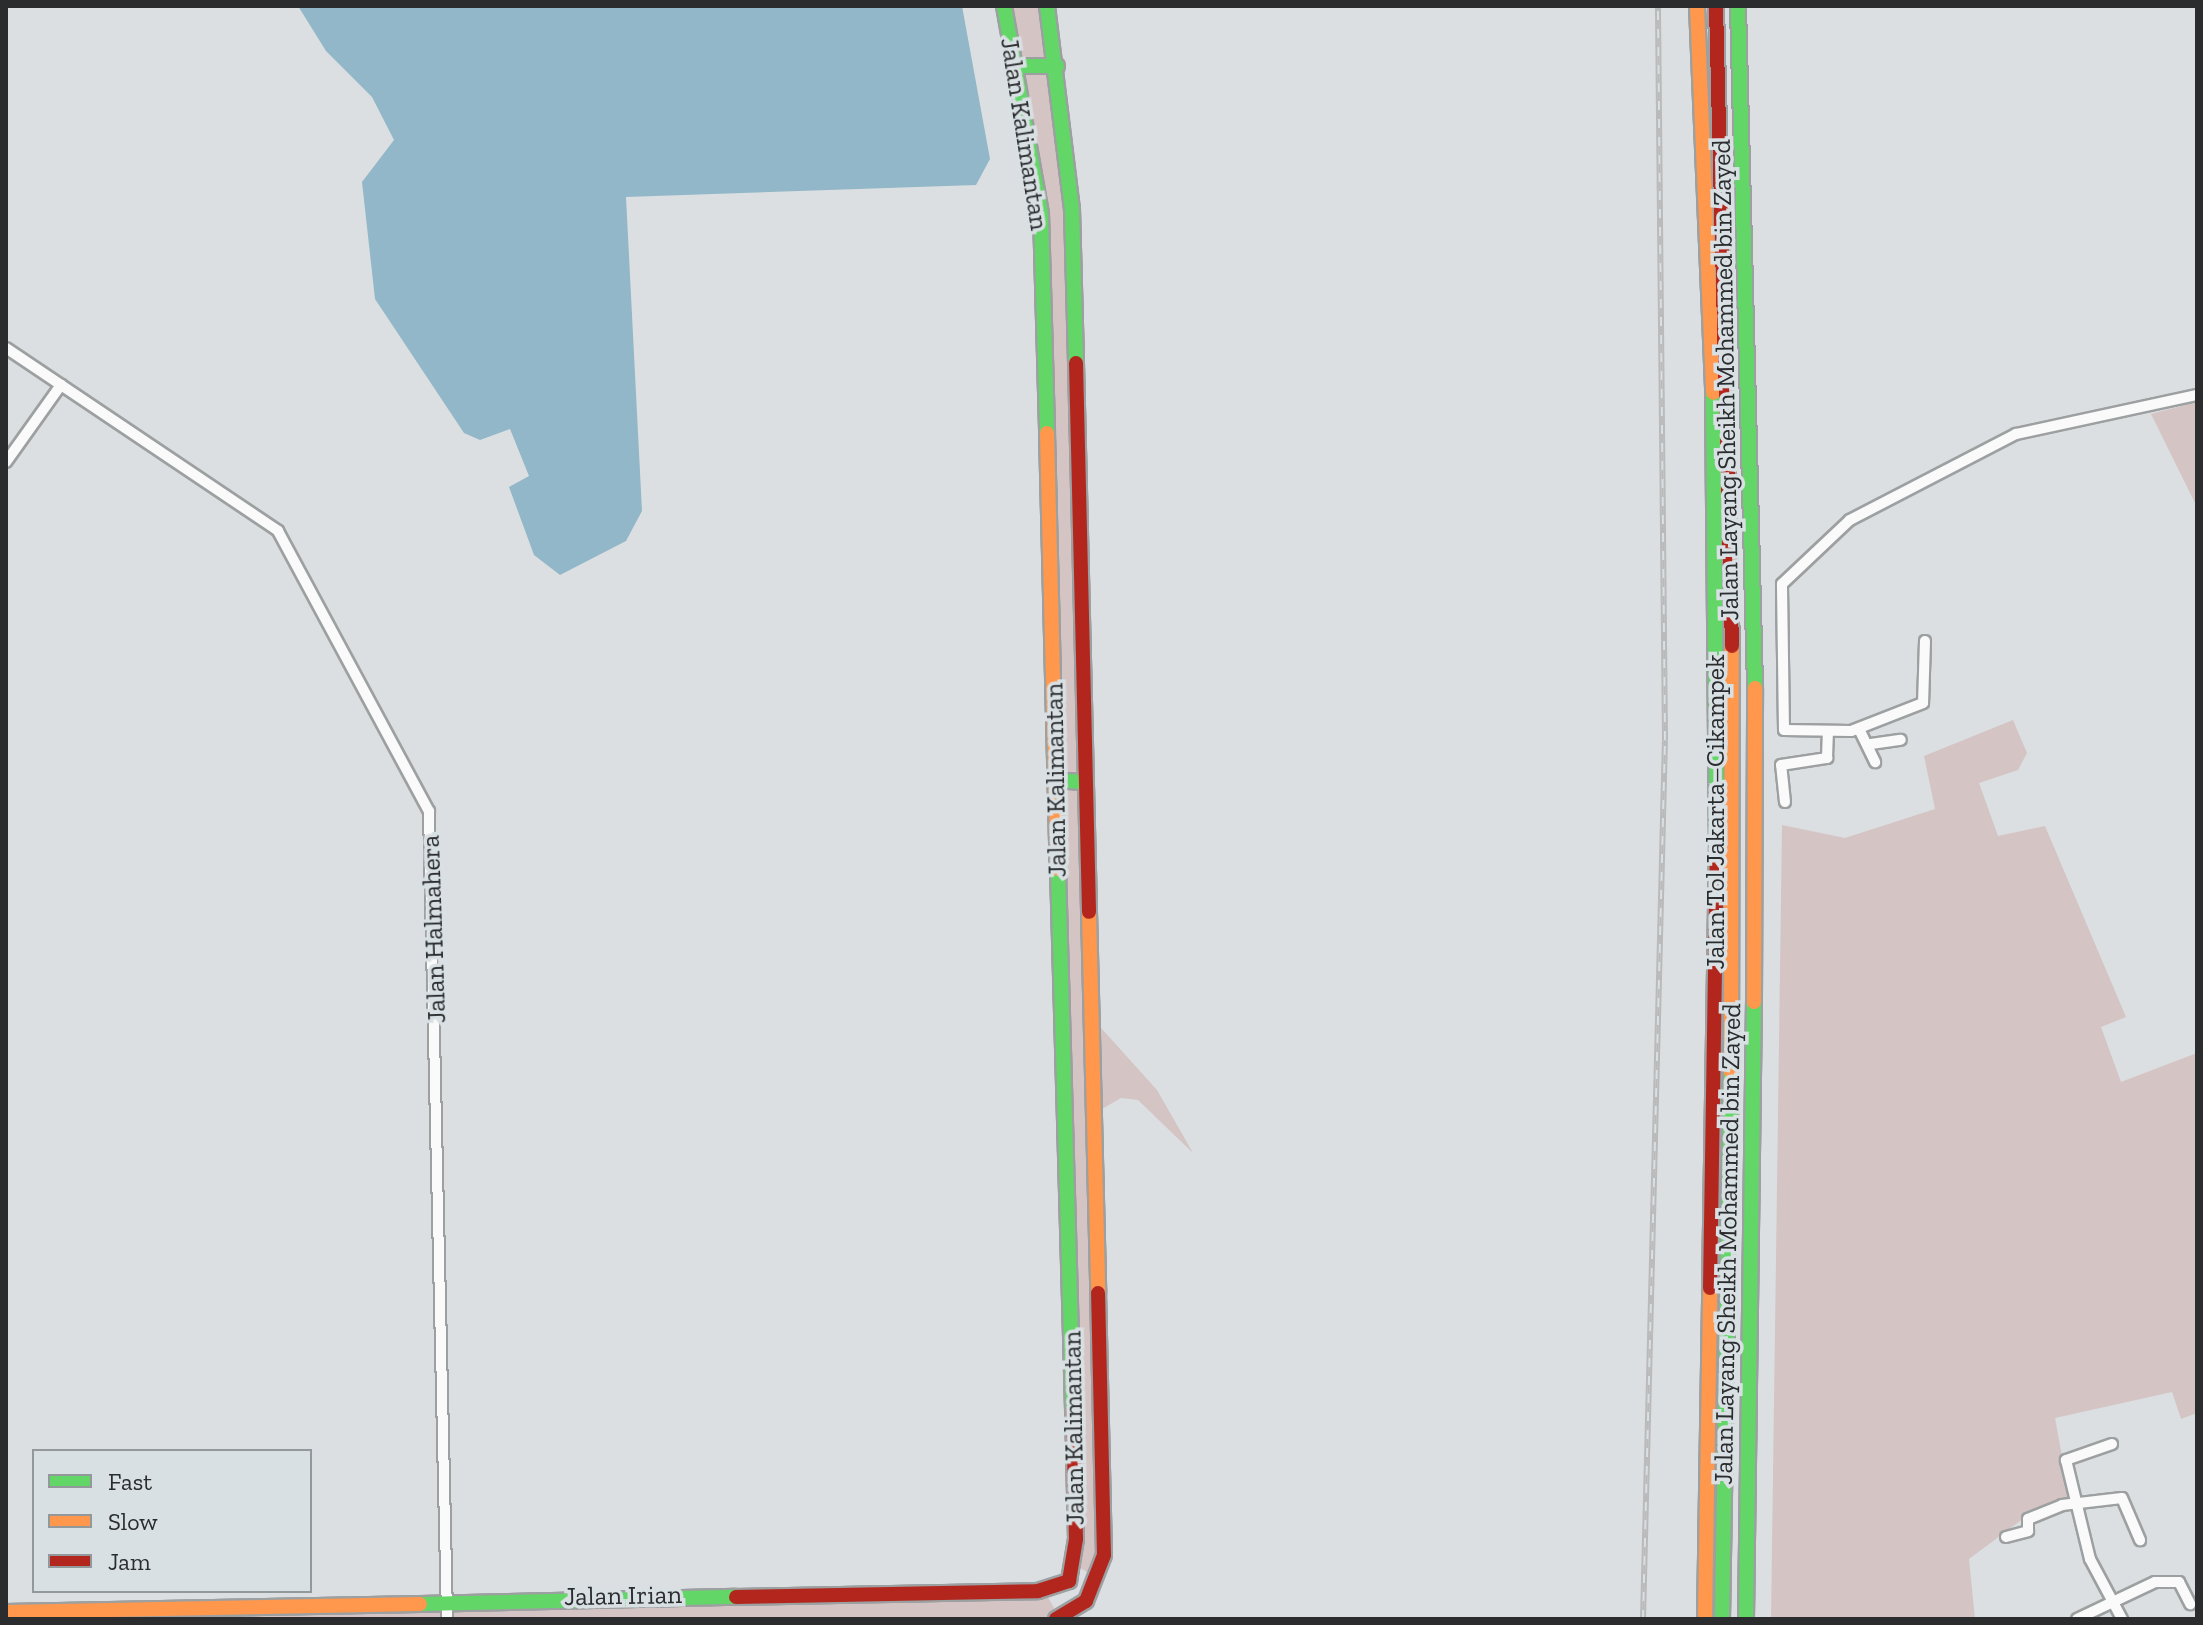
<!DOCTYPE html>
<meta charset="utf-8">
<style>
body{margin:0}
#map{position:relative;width:2203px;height:1625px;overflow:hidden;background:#dbdfe1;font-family:"Zilla Slab",serif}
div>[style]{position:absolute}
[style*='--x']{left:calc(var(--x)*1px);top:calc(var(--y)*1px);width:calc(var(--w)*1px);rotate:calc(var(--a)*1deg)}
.green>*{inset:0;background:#d4c4c4}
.water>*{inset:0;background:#92b7c8}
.roads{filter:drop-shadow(2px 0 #9da0a1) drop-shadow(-2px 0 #9da0a1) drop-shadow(0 2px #9da0a1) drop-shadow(0 -2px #9da0a1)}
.street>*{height:10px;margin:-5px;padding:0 5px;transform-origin:5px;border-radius:5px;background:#fafafa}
.fast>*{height:14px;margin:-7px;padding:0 7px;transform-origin:7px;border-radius:7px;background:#63d668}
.slow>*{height:14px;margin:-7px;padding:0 7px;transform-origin:7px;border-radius:7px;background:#ff974d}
.jam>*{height:14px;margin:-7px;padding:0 7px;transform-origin:7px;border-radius:7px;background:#b3261e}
.rail>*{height:6px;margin-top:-3px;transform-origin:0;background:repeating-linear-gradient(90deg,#d9e0e3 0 9px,#bababb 0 18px);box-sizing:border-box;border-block:2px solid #bababb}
span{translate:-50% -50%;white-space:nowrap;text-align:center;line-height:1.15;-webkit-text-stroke:7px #d9e0e3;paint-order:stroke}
.street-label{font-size:26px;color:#2a2c2e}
.frame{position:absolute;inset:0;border:8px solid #2a2c2e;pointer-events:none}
.legend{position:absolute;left:32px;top:1449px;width:280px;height:144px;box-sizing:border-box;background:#d9e0e3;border:2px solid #93989b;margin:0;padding:10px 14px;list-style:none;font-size:24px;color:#2a2c2e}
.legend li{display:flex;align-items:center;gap:16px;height:40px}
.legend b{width:40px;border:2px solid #93989b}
</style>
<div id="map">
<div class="green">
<i style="clip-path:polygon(1004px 6px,1047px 6px,1072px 209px,1093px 1019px,1157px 1090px,1193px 1153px,1138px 1100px,1121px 1098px,1095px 1113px,1104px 1555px,1087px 1572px,1077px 1566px,1041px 214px)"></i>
<i style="clip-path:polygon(2197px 402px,2197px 507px,2151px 414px)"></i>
<i style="clip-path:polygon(2013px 720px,2027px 753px,2018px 770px,1979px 783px,1998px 836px,2045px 826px,2126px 1017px,2101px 1027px,2121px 1082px,2197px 1053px,2197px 1413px,2181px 1419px,2172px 1392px,2055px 1418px,2070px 1500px,2020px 1521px,1969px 1559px,1975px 1619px,1771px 1619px,1782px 825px,1845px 838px,1935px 809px,1924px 756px)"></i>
<i style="clip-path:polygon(1045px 1592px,1054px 1608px,1050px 1619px,6px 1619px,6px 1612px)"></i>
</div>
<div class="water">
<i style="clip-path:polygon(298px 6px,962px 6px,990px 159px,976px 185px,626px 197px,642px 511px,626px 541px,560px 575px,534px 555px,509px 487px,529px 476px,510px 429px,480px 440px,464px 433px,375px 299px,362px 182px,394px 140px,372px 97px,326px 51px)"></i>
</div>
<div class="roads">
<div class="street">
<i style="--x:6;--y:348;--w:328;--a:33.9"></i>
<i style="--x:278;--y:531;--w:318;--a:61.7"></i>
<i style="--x:429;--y:811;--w:808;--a:88.72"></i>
<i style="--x:6;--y:462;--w:95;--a:-54.5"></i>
<i style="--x:1925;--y:641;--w:62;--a:91.8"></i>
<i style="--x:1923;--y:703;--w:77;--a:158.7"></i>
<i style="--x:1851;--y:731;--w:67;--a:-179.1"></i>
<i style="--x:1784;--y:730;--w:146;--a:-90.8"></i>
<i style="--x:1782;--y:584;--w:93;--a:-43.3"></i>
<i style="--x:1850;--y:520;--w:187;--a:-27.4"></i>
<i style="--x:2016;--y:434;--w:185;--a:-12.2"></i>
<i style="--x:1859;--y:729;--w:37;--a:64"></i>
<i style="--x:1871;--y:744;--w:30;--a:-8"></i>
<i style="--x:1785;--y:802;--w:37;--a:-96"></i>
<i style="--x:1781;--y:765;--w:47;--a:-8.7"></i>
<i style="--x:1827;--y:758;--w:25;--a:-88"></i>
<i style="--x:2112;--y:1444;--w:49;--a:160.8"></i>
<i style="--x:2066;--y:1460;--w:102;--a:76.4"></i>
<i style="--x:2090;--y:1559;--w:68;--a:61.9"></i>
<i style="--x:2006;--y:1537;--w:23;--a:-15"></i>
<i style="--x:2028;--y:1531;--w:12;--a:-90"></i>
<i style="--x:2028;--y:1519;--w:37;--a:-22"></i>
<i style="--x:2062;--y:1505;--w:60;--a:-6.7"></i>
<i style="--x:2122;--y:1498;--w:46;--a:66.8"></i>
<i style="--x:2077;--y:1619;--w:86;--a:-25.4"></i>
<i style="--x:2155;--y:1582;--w:24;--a:0"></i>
<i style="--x:2179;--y:1582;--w:25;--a:63"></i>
</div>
<div class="fast">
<i style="--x:1004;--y:6;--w:211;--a:79.9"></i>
<i style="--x:1041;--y:214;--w:219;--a:88.4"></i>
<i style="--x:1047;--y:6;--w:205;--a:83"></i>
<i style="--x:1072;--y:209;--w:154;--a:88.5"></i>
<i style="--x:1738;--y:6;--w:682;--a:88.57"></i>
<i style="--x:1014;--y:66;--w:43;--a:0"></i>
<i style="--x:1713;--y:393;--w:452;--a:89.5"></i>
<i style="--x:1054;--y:780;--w:32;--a:4"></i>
<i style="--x:1058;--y:869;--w:542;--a:88.41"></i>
<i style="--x:420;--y:1604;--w:316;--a:-1.3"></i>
<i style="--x:1722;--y:1619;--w:547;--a:-89.06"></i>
<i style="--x:1746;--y:1619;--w:617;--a:-89.26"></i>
</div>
<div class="slow">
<i style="--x:1697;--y:6;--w:387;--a:87.6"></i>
<i style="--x:1047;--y:433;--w:436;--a:88.6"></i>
<i style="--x:1089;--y:912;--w:381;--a:88.6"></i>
<i style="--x:1754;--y:1002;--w:314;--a:-89.8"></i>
<i style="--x:1731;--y:1072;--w:426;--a:-89.9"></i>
<i style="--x:6;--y:1612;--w:414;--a:-1.1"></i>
<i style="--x:1705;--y:1619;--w:331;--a:-89.1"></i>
</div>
<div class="jam">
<i style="--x:1716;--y:6;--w:640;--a:88.57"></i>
<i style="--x:1076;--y:363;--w:549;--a:88.64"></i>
<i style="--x:1710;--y:1288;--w:443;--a:-89.1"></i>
<i style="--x:736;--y:1597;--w:302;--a:-1.1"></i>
<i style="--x:1038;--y:1591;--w:33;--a:-18"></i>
<i style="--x:1069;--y:1581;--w:43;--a:-80.5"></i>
<i style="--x:1076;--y:1539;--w:128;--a:-91.3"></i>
<i style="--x:1056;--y:1619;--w:35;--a:-31"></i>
<i style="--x:1086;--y:1601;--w:49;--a:-68.6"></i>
<i style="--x:1104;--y:1555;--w:262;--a:-91.3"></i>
</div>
</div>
<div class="rail">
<i style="--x:1643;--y:1619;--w:879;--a:-88.57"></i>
<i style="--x:1665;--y:740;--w:734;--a:-90.55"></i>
</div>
<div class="street-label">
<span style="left:1024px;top:134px;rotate:81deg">Jalan Kalimantan</span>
<span style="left:1726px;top:380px;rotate:-91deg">Jalan Layang Sheikh Mohammed bin Zayed</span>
<span style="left:1056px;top:780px;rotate:-91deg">Jalan Kalimantan</span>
<span style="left:1716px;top:812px;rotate:-90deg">Jalan Tol Jakarta–Cikampek</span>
<span style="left:434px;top:929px;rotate:-92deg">Jalan Halmahera</span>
<span style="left:1728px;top:1244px;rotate:-89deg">Jalan Layang Sheikh Mohammed bin Zayed</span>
<span style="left:1074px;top:1428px;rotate:-91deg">Jalan Kalimantan</span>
<span style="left:623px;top:1596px;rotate:-1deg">Jalan Irian</span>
</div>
<div class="frame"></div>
<ul class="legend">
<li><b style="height:10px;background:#63d668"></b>Fast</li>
<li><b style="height:10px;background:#ff974d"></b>Slow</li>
<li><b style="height:10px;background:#b3261e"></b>Jam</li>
</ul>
</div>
